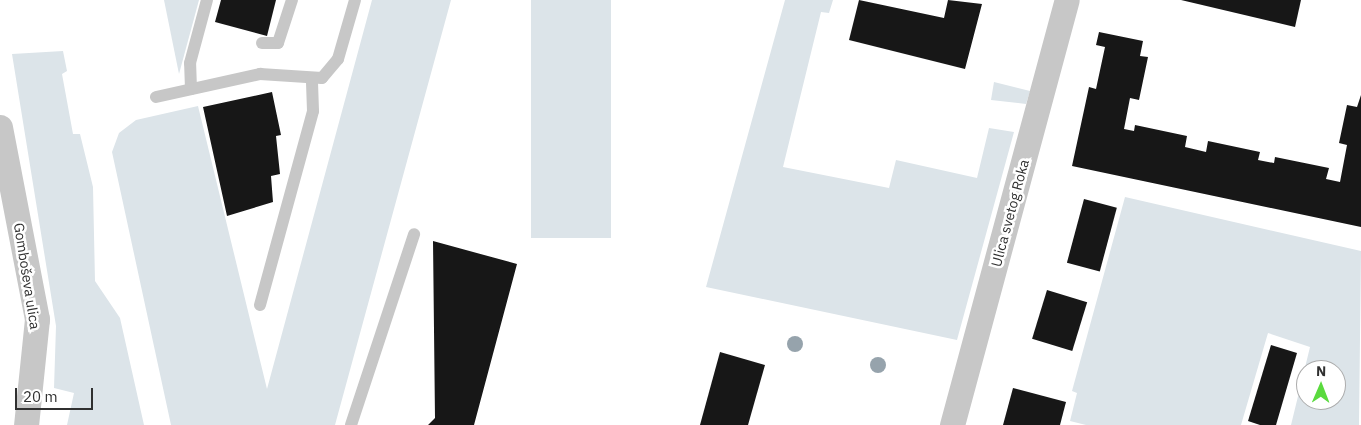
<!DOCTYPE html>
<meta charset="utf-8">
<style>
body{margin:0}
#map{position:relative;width:1361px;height:425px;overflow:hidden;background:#fff;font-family:"IBM Plex Sans",sans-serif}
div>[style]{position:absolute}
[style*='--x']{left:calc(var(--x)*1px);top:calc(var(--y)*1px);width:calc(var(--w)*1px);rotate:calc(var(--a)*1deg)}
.green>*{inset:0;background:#dce4e9;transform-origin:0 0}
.building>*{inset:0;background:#171717;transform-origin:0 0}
.service>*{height:12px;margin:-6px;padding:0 6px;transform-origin:6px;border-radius:6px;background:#c7c7c7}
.minor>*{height:25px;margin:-12.5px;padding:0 12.5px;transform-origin:12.5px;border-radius:12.5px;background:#c7c7c7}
.trees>*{width:16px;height:16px;margin:-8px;border-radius:50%;background:#96a3ac}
span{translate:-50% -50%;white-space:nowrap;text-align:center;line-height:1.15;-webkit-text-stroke:5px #fff;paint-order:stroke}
.street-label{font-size:14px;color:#303030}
.north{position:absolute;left:1296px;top:360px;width:50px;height:50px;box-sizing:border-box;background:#fff;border:1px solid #acacac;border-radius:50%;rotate:1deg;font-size:14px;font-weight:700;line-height:20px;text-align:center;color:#303030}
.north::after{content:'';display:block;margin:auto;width:18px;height:22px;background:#5ada3e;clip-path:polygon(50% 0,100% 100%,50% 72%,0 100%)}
.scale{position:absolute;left:15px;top:388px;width:78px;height:22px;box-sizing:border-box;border:2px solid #303030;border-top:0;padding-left:6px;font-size:15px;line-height:18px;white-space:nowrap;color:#303030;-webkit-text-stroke:4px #fff;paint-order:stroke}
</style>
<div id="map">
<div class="green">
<i style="clip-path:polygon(164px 0,199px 0,179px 74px)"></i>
<i style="clip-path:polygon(372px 0,451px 0,335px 425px,171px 425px,112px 152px,119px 133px,136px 120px,198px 106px,267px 389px)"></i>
<i style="left:531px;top:0;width:80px;height:238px"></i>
<i style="clip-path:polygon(785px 0,833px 0,829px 13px,821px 12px,783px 167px,889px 188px,896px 160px,977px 178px,989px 128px,1014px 132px,957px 340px,706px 287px)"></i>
<i style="clip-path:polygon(63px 51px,67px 71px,62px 74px,73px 134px,80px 134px,93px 187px,95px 281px,120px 318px,144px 425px,67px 425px,74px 393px,54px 388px,56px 326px,12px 54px)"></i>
<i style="clip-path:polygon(994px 82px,1030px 91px,1026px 104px,991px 100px)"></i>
<i style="clip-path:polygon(evenodd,1125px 197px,1361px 251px,1359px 425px,1291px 425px,1310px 347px,1268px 333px,1241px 425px,1086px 425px,1070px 421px,1077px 393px,1072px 391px,1125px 197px,1306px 370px,1336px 370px,1336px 400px,1306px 400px,1306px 370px)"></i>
</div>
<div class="building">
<i style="clip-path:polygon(221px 0,276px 0,267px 36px,215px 22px)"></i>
<i style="clip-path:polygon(859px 0,944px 18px,948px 0,982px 4px,965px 69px,849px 40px)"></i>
<i style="clip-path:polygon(1181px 0,1301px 0,1295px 27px)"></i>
<i style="clip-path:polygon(1099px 32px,1143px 41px,1140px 56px,1148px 57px,1139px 100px,1130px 98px,1124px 129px,1134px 131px,1135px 125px,1187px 136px,1185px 147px,1206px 152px,1208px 141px,1260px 152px,1258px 160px,1274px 163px,1275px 157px,1329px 168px,1326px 179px,1340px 182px,1347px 145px,1339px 143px,1347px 105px,1357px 107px,1361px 95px,1361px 227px,1072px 166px,1089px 87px,1096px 89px,1105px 47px,1096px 45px)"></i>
<i style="clip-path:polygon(272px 92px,281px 135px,276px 136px,280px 174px,271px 176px,273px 202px,227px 216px,203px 107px)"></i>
<i style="left:1084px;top:199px;width:34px;height:66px;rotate:15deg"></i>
<i style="clip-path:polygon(433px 241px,517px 264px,474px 425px,428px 425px,435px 418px)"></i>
<i style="left:1047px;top:290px;width:42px;height:51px;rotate:17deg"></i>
<i style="clip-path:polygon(1271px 345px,1297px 353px,1276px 425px,1260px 425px,1248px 421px)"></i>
<i style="clip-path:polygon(720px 352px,765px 365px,748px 425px,700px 425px)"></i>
<i style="clip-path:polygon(1013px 388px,1066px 402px,1060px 425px,1003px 425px)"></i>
</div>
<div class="service">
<i style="--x:262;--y:43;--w:16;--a:0"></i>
<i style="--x:278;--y:43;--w:45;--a:-72"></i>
<i style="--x:191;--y:89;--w:26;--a:-92"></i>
<i style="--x:190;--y:63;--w:65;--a:-74.9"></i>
<i style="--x:156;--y:97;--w:107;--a:-12.5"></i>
<i style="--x:260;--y:74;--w:62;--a:3.7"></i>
<i style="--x:322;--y:78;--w:25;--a:-50"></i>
<i style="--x:338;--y:59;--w:61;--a:-73.9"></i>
<i style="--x:260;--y:305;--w:201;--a:-74.7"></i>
<i style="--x:313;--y:111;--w:32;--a:-92"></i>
<i style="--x:351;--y:425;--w:201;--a:-71.7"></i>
</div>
<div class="minor">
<i style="--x:0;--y:127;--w:196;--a:79.1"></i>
<i style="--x:37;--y:319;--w:107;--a:95.9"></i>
<i style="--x:952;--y:425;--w:440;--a:-74.9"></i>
</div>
<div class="trees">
<i style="left:795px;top:344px"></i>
<i style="left:878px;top:365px"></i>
</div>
<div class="street-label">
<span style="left:1010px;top:213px;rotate:-75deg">Ulica svetog Roka</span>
<span style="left:27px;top:276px;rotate:81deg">Gomboševa ulica</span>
</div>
<div class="north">N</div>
<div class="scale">20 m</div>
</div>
